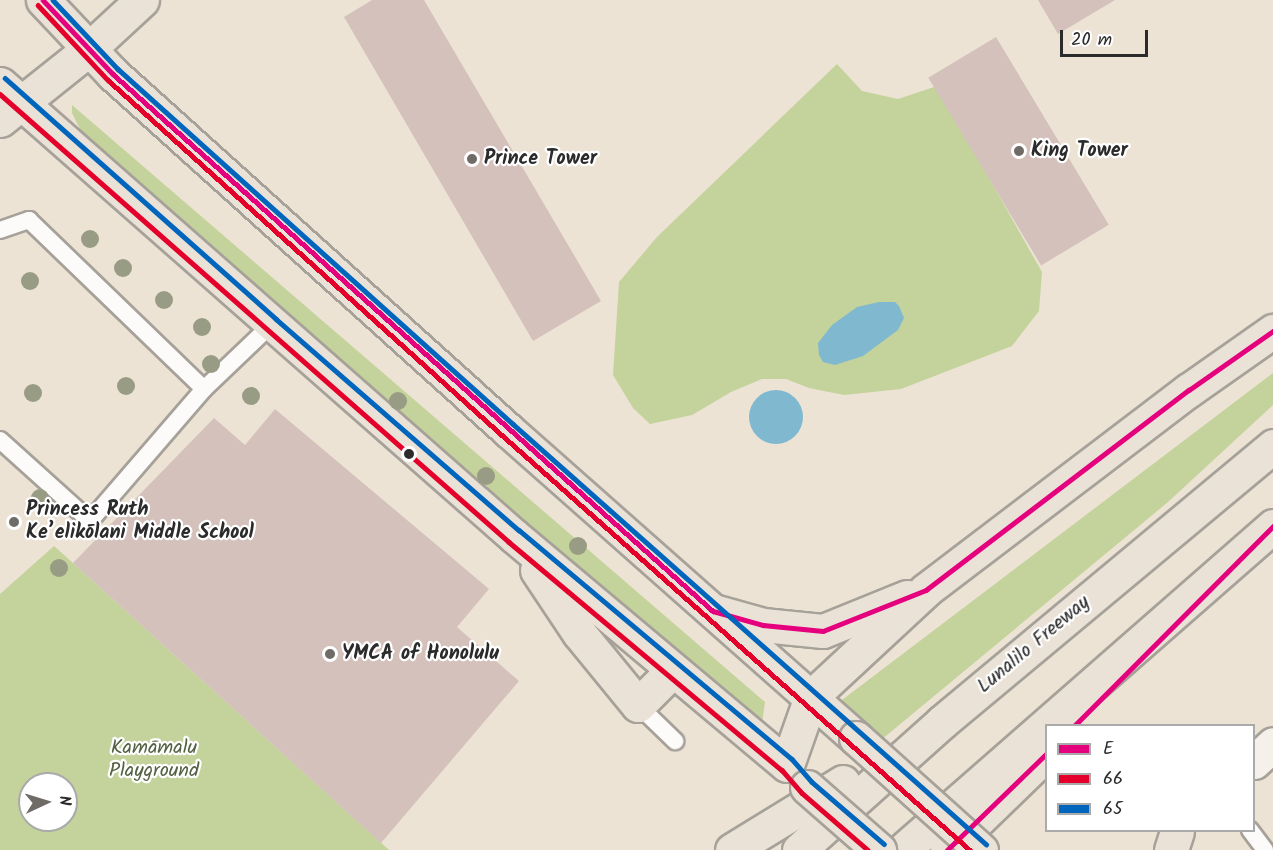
<!DOCTYPE html>
<meta charset="utf-8">
<style>
body{margin:0}
#map{position:relative;width:1273px;height:850px;overflow:hidden;background:#ece3d5;font-family:Kalam,sans-serif}
div>[style]{position:absolute}
[style*='--x']{left:calc(var(--x)*1px);top:calc(var(--y)*1px);width:calc(var(--w)*1px);rotate:calc(var(--a)*1deg)}
.green>*{inset:0;background:#c4d29b}
.water>*{inset:0;background:#80b9cf}
.round{border-radius:50%}
.building>*{inset:0;background:#d4c1bb;transform-origin:0 0}
.roads{filter:drop-shadow(2px 0 #a6a199) drop-shadow(-2px 0 #a6a199) drop-shadow(0 2px #a6a199) drop-shadow(0 -2px #a6a199)}
.service>*{height:16px;margin:-8px;padding:0 8px;transform-origin:8px;border-radius:8px;background:#fcfbf9}
.secondary>*{height:33px;margin:-16.5px;padding:0 16.5px;transform-origin:16.5px;border-radius:16.5px;background:#f5f1ea}
.primary>*{height:33px;margin:-16.5px;padding:0 16.5px;transform-origin:16.5px;border-radius:16.5px;background:#eae2d6}
.motorway>*{height:33px;margin:-16.5px;padding:0 16.5px;transform-origin:16.5px;border-radius:16.5px;background:#eae2d6}
.bridges{filter:drop-shadow(2px 0 #a6a199) drop-shadow(-2px 0 #a6a199) drop-shadow(0 2px #a6a199) drop-shadow(0 -2px #a6a199)}
.primary-bridge>*{height:33px;margin:-16.5px;padding:0 16.5px;transform-origin:16.5px;border-radius:16.5px;background:#eae2d6}
.trunk-bridge>*{height:33px;margin:-16.5px;padding:0 16.5px;transform-origin:16.5px;border-radius:16.5px;background:#eae2d6}
.bus-1>*{height:4.5px;margin:-2.25px;padding:0 2.25px;transform-origin:2.25px;border-radius:2.25px;background:#e5007d}
.bus-2>*{height:4.5px;margin:-2.25px;padding:0 2.25px;transform-origin:2.25px;border-radius:2.25px;background:#e4002b}
.bus-3>*{height:4.5px;margin:-2.25px;padding:0 2.25px;transform-origin:2.25px;border-radius:2.25px;background:#0065bd}
.trees>*{width:18px;height:18px;margin:-9px;border-radius:50%;background:#999c84}
.dots>*{width:16px;height:16px;translate:-50% -50%;box-sizing:border-box;border:3px solid #fff;border-radius:50%}
span{translate:-50% -50%;white-space:nowrap;text-align:center;line-height:1.15;-webkit-text-stroke:4.5px #fff;paint-order:stroke}
.poi-label{font-size:20px;color:#2b2b2b;font-weight:700}
.left{translate:0 -50%;text-align:left}
.street-label{font-size:20px;color:#2b2b2b}
.park-label{font-size:20px;color:#556142}
.legend{position:absolute;left:1045px;top:724px;width:210px;height:108px;box-sizing:border-box;background:#fff;border:2px solid #aaa;margin:0;padding:8px 10px;list-style:none;font-size:18px;color:#2b2b2b}
.legend li{display:flex;align-items:center;gap:12px;height:30px}
.legend b{width:30px;border:2px solid #aaa}
.north{position:absolute;left:18px;top:772px;width:60px;height:60px;box-sizing:border-box;background:#fff;border:2px solid #aaa;border-radius:50%;rotate:86deg;font-size:16px;font-weight:700;line-height:24px;text-align:center;color:#2b2b2b}
.north::after{content:'';display:block;margin:auto;width:21px;height:27px;background:#6f6b66;clip-path:polygon(50% 0,100% 100%,50% 72%,0 100%)}
.scale{position:absolute;left:1060px;top:30px;width:88px;height:27px;box-sizing:border-box;border:3px solid #2b2b2b;border-top:0;padding-left:8px;font-size:18px;line-height:21px;white-space:nowrap;color:#2b2b2b;-webkit-text-stroke:4px #fff;paint-order:stroke}
</style>
<div id="map">
<div class="green">
<i style="clip-path:polygon(837px 64px,862px 91px,898px 99px,937px 86px,1042px 272px,1039px 311px,1012px 346px,901px 389px,844px 395px,809px 388px,786px 379px,762px 379px,731px 392px,692px 415px,650px 424px,633px 408px,613px 375px,619px 282px,657px 237px)"></i>
<i style="clip-path:polygon(72px 105px,765px 702px,760px 738px,91px 140px,81px 131px,72px 113px)"></i>
<i style="clip-path:polygon(1273px 373px,1273px 405px,1168px 502px,875px 745px,838px 703px)"></i>
<i style="clip-path:polygon(evenodd,54px 546px,73px 563px,389px 850px,0 850px,0 594px,54px 546px,30px 784px,66px 784px,66px 820px,30px 820px,30px 784px)"></i>
</div>
<div class="water">
<i style="clip-path:polygon(879px 302px,895px 302px,899px 306px,904px 318px,898px 330px,863px 356px,835px 365px,823px 362px,819px 355px,818px 343px,832px 325px,857px 307px)"></i>
<i class="round" style="left:749px;top:390px;width:54px;height:54px"></i>
</div>
<div class="building">
<i style="clip-path:polygon(372px 0,424px 0,601px 301px,533px 341px,344px 17px)"></i>
<i style="clip-path:polygon(1038px 0,1115px 0,1058px 34px)"></i>
<i style="left:996px;top:37px;width:219px;height:79px;rotate:59deg"></i>
<i style="clip-path:polygon(275px 409px,489px 589px,457px 627px,519px 681px,381px 843px,73px 563px,214px 418px,245px 445px)"></i>
</div>
<div class="roads">
<div class="service">
<i style="--x:0;--y:230;--w:31;--a:-19"></i>
<i style="--x:29;--y:220;--w:243;--a:44"></i>
<i style="--x:0;--y:440;--w:121;--a:42"></i>
<i style="--x:90;--y:521;--w:174;--a:-49.2"></i>
<i style="--x:204;--y:389;--w:93;--a:-43.7"></i>
<i style="--x:638;--y:705;--w:52;--a:44.2"></i>
<i style="--x:1250;--y:830;--w:25;--a:53"></i>
</div>
<div class="secondary">
<i style="--x:1254;--y:762;--w:26;--a:-43"></i>
</div>
<div class="primary">
<i style="--x:43;--y:0;--w:102;--a:46.6"></i>
<i style="--x:113;--y:74;--w:532;--a:42.03"></i>
<i style="--x:508;--y:430;--w:465;--a:41.5"></i>
<i style="--x:0;--y:84;--w:684;--a:41.33"></i>
<i style="--x:514;--y:536;--w:356;--a:40"></i>
<i style="--x:0;--y:120;--w:114;--a:-38.6"></i>
<i style="--x:89;--y:49;--w:72;--a:-42.8"></i>
<i style="--x:537;--y:570;--w:76;--a:56.3"></i>
<i style="--x:579;--y:633;--w:93;--a:50.7"></i>
<i style="--x:638;--y:705;--w:48;--a:-45"></i>
<i style="--x:1171;--y:850;--w:19;--a:-72"></i>
</div>
<div class="motorway">
<i style="--x:713;--y:611;--w:52;--a:15.6"></i>
<i style="--x:763;--y:625;--w:60;--a:5.7"></i>
<i style="--x:823;--y:631;--w:91;--a:-22"></i>
<i style="--x:787;--y:765;--w:72;--a:-70.6"></i>
<i style="--x:811;--y:697;--w:157;--a:-42.9"></i>
<i style="--x:926;--y:590;--w:330;--a:-37.3"></i>
<i style="--x:1189;--y:390;--w:103;--a:-35.1"></i>
<i style="--x:732;--y:850;--w:130;--a:-31.5"></i>
<i style="--x:799;--y:850;--w:192;--a:-41.8"></i>
<i style="--x:942;--y:722;--w:431;--a:-39.8"></i>
<i style="--x:903;--y:850;--w:492;--a:-41.2"></i>
<i style="--x:947;--y:850;--w:138;--a:-44.1"></i>
</div>
</div>
<div class="bridges">
<div class="primary-bridge">
<i style="--x:856;--y:738;--w:168;--a:41.9"></i>
</div>
<div class="trunk-bridge">
<i style="--x:807;--y:787;--w:96;--a:41.2"></i>
</div>
</div>
<div class="bus-1">
<i style="--x:43;--y:0;--w:102;--a:46.6"></i>
<i style="--x:113;--y:74;--w:805;--a:41.83"></i>
<i style="--x:713;--y:611;--w:52;--a:15.6"></i>
<i style="--x:763;--y:625;--w:60;--a:5.7"></i>
<i style="--x:823;--y:631;--w:111;--a:-21.7"></i>
<i style="--x:926;--y:590;--w:330;--a:-37.3"></i>
<i style="--x:1189;--y:390;--w:103;--a:-35.1"></i>
<i style="--x:1074;--y:726;--w:282;--a:-45.1"></i>
<i style="--x:947;--y:850;--w:138;--a:-44.1"></i>
</div>
<div class="bus-2">
<i style="--x:38;--y:5;--w:103;--a:47"></i>
<i style="--x:108;--y:80;--w:532;--a:42.03"></i>
<i style="--x:503;--y:436;--w:624;--a:41.56"></i>
<i style="--x:0;--y:94;--w:678;--a:41.35"></i>
<i style="--x:509;--y:542;--w:356;--a:39.9"></i>
<i style="--x:782;--y:770;--w:30;--a:49"></i>
<i style="--x:802;--y:793;--w:87;--a:40.8"></i>
</div>
<div class="bus-3">
<i style="--x:53;--y:0;--w:95;--a:46.7"></i>
<i style="--x:118;--y:69;--w:531;--a:41.95"></i>
<i style="--x:513;--y:424;--w:633;--a:41.6"></i>
<i style="--x:5;--y:78;--w:363;--a:41.6"></i>
<i style="--x:276;--y:319;--w:322;--a:41"></i>
<i style="--x:519;--y:530;--w:356;--a:40"></i>
<i style="--x:792;--y:759;--w:30;--a:49"></i>
<i style="--x:812;--y:782;--w:95;--a:40.7"></i>
</div>
<div class="trees">
<i style="left:90px;top:239px"></i>
<i style="left:123px;top:268px"></i>
<i style="left:30px;top:281px"></i>
<i style="left:164px;top:300px"></i>
<i style="left:202px;top:327px"></i>
<i style="left:211px;top:364px"></i>
<i style="left:126px;top:386px"></i>
<i style="left:33px;top:393px"></i>
<i style="left:251px;top:396px"></i>
<i style="left:398px;top:401px"></i>
<i style="left:486px;top:476px"></i>
<i style="left:40px;top:498px"></i>
<i style="left:578px;top:546px"></i>
<i style="left:59px;top:568px"></i>
</div>
<div class="dots">
<i style="left:1019px;top:151px;background:#6f6b66"></i>
<i style="left:472px;top:159px;background:#6f6b66"></i>
<i style="left:409px;top:454px;background:#2b2b2b"></i>
<i style="left:14px;top:522px;background:#6f6b66"></i>
<i style="left:330px;top:654px;background:#6f6b66"></i>
</div>
<div class="poi-label">
<span class="left" style="left:1031px;top:151px">King Tower</span>
<span class="left" style="left:484px;top:159px">Prince Tower</span>
<span class="left" style="left:26px;top:522px">Princess Ruth<br>Ke’elikōlani Middle School</span>
<span class="left" style="left:342px;top:654px">YMCA of Honolulu</span>
</div>
<div class="street-label">
<span style="left:1034px;top:645px;rotate:-40deg">Lunalilo Freeway</span>
</div>
<div class="park-label">
<span style="left:154px;top:760px">Kamāmalu<br>Playground</span>
</div>
<ul class="legend">
<li><b style="height:8px;background:#e5007d"></b>E</li>
<li><b style="height:8px;background:#e4002b"></b>66</li>
<li><b style="height:8px;background:#0065bd"></b>65</li>
</ul>
<div class="north">N</div>
<div class="scale">20 m</div>
</div>
